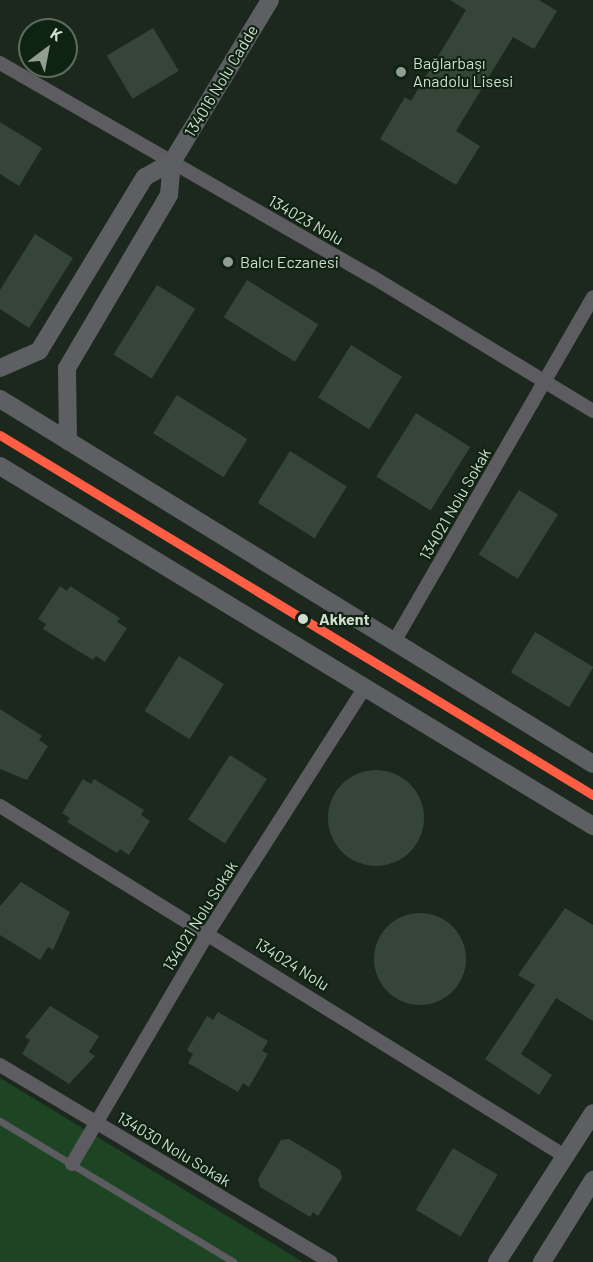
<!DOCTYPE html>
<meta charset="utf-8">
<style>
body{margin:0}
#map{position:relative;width:593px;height:1262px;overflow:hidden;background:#1c281e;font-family:Barlow,sans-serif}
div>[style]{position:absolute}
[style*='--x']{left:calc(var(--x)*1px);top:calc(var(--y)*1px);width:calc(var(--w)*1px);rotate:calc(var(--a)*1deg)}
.green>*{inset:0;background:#1d4524}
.building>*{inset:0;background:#354638;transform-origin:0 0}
.round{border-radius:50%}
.lane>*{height:7px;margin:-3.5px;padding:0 3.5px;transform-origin:3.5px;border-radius:3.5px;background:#5d5c60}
.street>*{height:14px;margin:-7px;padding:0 7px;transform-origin:7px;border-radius:7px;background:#5d5c60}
.secondary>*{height:18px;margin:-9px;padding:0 9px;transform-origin:9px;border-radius:9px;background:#5d5f62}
.tram-1>*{height:9px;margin:-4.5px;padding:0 4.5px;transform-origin:4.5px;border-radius:4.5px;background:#ff5e45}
.dots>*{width:16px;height:16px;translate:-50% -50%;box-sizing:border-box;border:3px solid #0e2311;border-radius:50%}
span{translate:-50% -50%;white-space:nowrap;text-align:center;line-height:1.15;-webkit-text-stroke:4.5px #0e2311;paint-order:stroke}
.poi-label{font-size:16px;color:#d1ddd1}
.left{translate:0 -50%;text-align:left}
.street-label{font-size:16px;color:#d1ddd1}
.stop-label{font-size:16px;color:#d1ddd1;font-weight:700}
.north{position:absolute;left:18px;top:18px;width:60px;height:60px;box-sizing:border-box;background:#0e2311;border:2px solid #5c6d5e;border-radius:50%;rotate:32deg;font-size:16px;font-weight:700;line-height:24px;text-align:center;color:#d1ddd1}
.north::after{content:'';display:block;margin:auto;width:21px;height:27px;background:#929e92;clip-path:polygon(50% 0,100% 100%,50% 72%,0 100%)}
</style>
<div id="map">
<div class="green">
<i style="clip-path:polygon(0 1078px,303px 1262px,0 1262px)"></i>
</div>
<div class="building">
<i style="clip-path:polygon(450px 0,539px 0,557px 11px,534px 49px,513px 37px,456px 131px,480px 146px,456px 185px,380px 139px,405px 97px,411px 101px,466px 10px)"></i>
<i style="left:153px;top:28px;width:50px;height:54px;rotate:59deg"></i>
<i style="clip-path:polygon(0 122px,42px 148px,19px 186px,0 174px)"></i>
<i style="clip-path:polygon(35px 234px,73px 258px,29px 328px,0 309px,0 290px)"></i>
<i style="left:247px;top:280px;width:84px;height:44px;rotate:32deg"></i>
<i style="left:157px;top:285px;width:45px;height:82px;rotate:32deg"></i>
<i style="left:351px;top:345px;width:60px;height:62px;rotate:32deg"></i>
<i style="left:177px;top:395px;width:83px;height:45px;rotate:32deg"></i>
<i style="left:416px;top:413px;width:64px;height:75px;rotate:32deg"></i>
<i style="left:290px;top:451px;width:67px;height:61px;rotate:32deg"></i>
<i style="left:519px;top:490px;width:46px;height:76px;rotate:32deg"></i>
<i style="clip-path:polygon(60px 586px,67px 591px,70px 586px,120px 618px,117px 622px,127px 628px,105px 662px,96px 656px,93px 660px,43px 629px,46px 624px,38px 619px)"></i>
<i style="left:535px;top:632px;width:68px;height:47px;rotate:31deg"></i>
<i style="left:179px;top:656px;width:53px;height:65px;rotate:32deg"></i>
<i style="clip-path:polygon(0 709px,42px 736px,39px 740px,48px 746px,27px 780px,0 769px)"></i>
<i style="left:230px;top:755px;width:44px;height:77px;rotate:33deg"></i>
<i class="round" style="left:328px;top:770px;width:96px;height:96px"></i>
<i style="clip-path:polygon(83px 779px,91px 784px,94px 779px,144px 810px,141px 815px,150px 821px,129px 855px,120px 849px,117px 853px,67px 822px,70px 818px,62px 813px)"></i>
<i style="clip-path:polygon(21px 882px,70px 912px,53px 950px,48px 947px,40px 960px,0 935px,0 906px)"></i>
<i style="clip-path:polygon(565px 908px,593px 925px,593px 1021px,556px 998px,521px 1054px,552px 1075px,539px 1095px,485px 1059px,535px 985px,518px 975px)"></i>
<i class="round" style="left:374px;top:913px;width:92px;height:92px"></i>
<i style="clip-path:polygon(50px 1006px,99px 1036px,89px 1052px,95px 1056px,69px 1084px,22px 1054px,30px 1040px,25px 1037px)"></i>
<i style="clip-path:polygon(218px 1012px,268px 1041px,262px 1051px,268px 1054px,249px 1087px,243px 1083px,238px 1092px,188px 1063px,193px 1054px,187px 1050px,207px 1016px,213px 1020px)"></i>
<i style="clip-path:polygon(289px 1139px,340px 1170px,342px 1178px,318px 1216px,313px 1212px,310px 1217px,260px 1187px,258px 1179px,281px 1140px)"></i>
<i style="left:453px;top:1148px;width:52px;height:72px;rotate:31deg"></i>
</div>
<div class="lane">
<i style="--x:0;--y:1121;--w:273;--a:31.1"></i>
</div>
<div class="street">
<i style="--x:0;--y:63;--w:428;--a:29.9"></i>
<i style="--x:371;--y:276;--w:260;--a:31.3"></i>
<i style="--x:394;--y:642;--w:398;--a:-60"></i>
<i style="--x:0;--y:806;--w:662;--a:31.79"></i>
<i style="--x:0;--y:1065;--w:385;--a:30.8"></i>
<i style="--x:72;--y:1164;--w:270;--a:-59.5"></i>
<i style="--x:209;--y:931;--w:287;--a:-57.4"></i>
</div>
<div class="secondary">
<i style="--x:0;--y:368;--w:43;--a:-23.6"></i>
<i style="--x:39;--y:351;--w:204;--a:-58.7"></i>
<i style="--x:145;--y:177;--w:31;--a:-29"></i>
<i style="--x:0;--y:399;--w:696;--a:31.61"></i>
<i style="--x:68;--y:441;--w:73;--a:-90.8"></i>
<i style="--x:67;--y:368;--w:201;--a:-59.5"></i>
<i style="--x:169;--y:195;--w:33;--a:-85"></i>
<i style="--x:172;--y:162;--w:189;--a:-58.8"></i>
<i style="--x:0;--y:466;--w:694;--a:31.26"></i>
<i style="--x:497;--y:1262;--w:177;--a:-57.2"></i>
<i style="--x:542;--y:1262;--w:97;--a:-58.1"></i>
</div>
<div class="tram-1">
<i style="--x:0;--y:435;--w:694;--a:31.26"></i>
</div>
<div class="dots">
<i style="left:401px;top:72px;background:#929e92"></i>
<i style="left:228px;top:262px;background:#929e92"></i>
<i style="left:303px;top:619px;background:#d1ddd1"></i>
</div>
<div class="poi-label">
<span class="left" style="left:413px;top:72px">Bağlarbaşı<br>Anadolu Lisesi</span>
<span class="left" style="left:240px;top:262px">Balcı Eczanesi</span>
</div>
<div class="street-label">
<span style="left:221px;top:81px;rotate:-59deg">134016 Nolu Cadde</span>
<span style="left:306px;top:220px;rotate:30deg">134023 Nolu</span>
<span style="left:455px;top:504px;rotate:-60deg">134021 Nolu Sokak</span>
<span style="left:200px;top:916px;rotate:-58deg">134021 Nolu Sokak</span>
<span style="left:292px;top:964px;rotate:32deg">134024 Nolu</span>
<span style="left:174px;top:1149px;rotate:31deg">134030 Nolu Sokak</span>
</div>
<div class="stop-label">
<span class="left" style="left:319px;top:619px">Akkent</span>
</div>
<div class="north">K</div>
</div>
